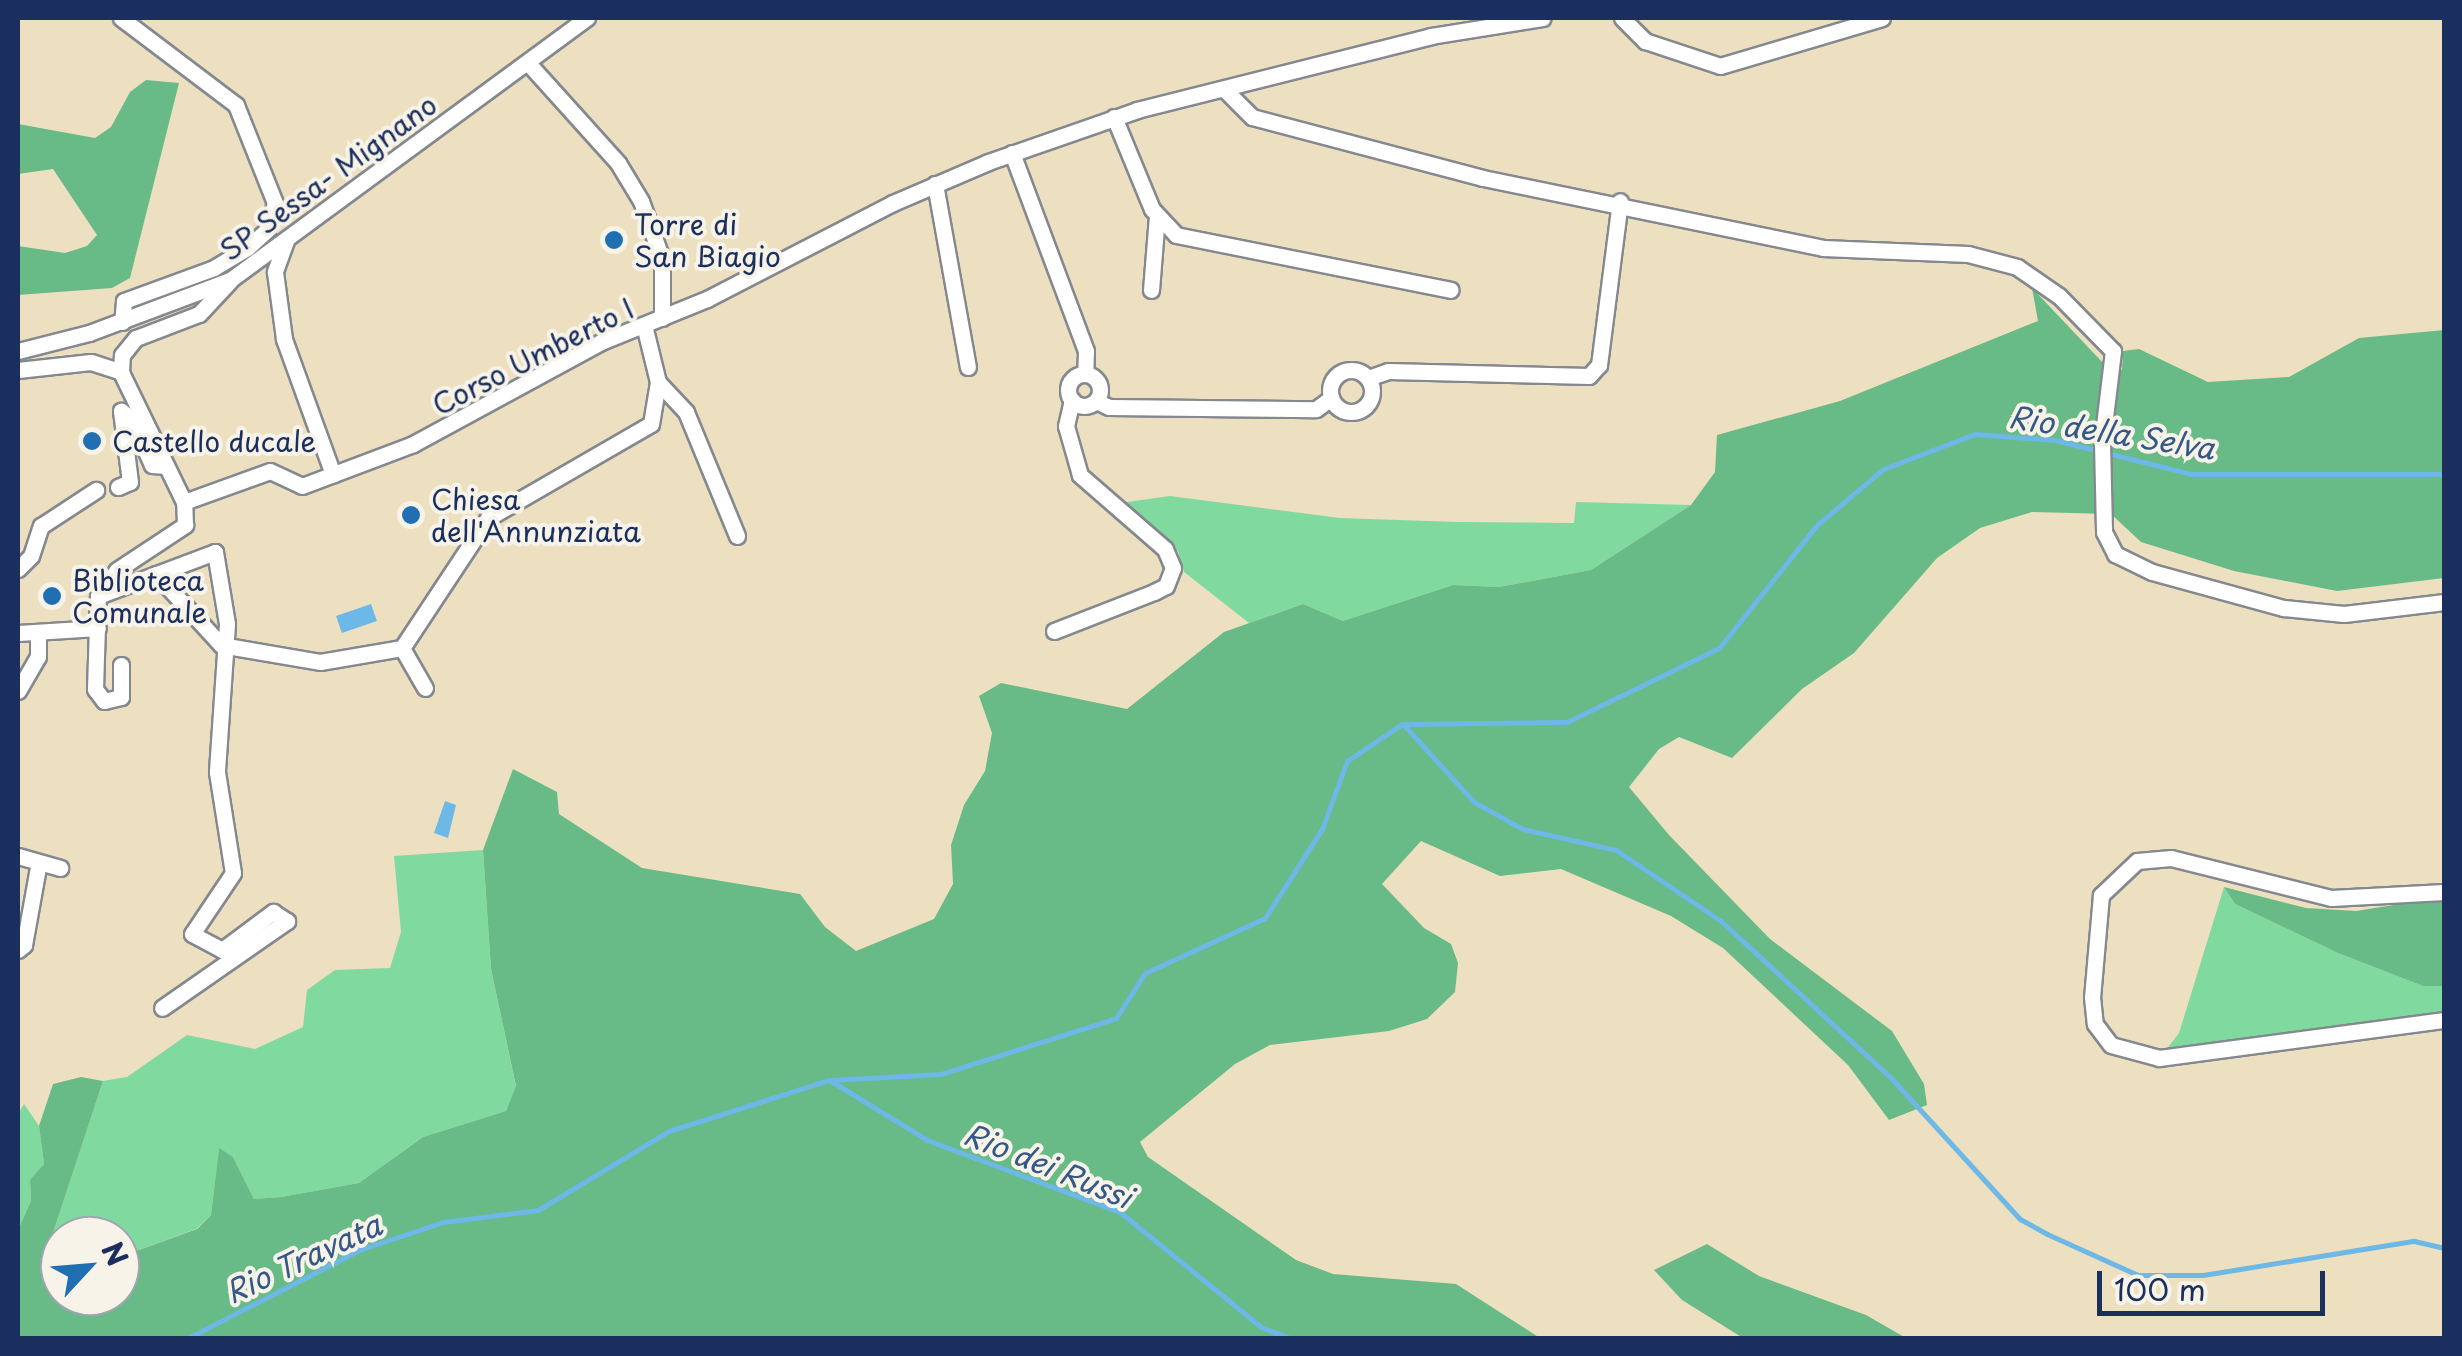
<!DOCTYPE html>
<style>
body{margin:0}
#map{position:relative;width:2462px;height:1356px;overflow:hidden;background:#ede0c0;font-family:"Playpen Sans",sans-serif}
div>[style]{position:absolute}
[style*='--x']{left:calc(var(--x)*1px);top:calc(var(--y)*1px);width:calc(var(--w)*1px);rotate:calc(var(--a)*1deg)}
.green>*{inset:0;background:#80da9f}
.forest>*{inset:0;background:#68ba86}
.water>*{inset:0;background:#6db8e6;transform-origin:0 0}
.stream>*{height:5px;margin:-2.5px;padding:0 2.5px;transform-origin:2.5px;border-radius:2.5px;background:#6db8e6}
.roads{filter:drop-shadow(2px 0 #84888f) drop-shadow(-2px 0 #84888f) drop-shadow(0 2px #84888f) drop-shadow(0 -2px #84888f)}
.minor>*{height:15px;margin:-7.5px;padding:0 7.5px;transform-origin:7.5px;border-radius:7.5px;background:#fff}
.minor>.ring{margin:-7.5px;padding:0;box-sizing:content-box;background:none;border:15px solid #fff;border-radius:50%}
.dots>*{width:28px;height:28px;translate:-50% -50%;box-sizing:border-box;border:5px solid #f7f3e8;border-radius:50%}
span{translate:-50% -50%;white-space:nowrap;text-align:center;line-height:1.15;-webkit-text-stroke:8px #f7f3e8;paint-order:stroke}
.street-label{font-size:28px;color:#1b2f5e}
.poi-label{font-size:28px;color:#1b2f5e}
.left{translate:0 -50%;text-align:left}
.water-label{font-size:30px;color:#345887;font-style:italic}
.frame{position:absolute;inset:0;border:20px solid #1b2f5e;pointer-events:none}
.north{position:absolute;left:40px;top:1216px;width:100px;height:100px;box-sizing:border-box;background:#f7f3e8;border:2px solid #9fa5b1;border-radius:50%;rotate:64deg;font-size:28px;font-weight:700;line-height:40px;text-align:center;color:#1b2f5e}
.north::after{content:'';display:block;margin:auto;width:35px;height:45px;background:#1f6fb2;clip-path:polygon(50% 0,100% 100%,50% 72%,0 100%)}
.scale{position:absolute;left:2097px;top:1271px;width:228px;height:45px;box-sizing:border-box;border:5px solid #1b2f5e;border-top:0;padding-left:12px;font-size:30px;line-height:35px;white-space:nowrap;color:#1b2f5e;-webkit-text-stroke:8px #f7f3e8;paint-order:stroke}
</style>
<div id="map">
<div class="green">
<i style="clip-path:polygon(1170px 496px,1340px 518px,1458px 522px,1574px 523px,1576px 502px,1691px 505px,1591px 570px,1499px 587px,1453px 585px,1343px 621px,1303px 604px,1249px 623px,1184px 572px,1178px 551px,1120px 503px)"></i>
<i style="clip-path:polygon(483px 850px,491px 969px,516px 1087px,506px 1111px,423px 1137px,359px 1183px,281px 1197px,254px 1199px,233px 1157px,219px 1149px,211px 1215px,196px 1229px,120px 1257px,120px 1236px,60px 1236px,60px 1259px,49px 1245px,103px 1081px,127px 1077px,187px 1035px,255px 1049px,303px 1027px,307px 990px,335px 970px,390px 968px,401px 932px,394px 856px)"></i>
<i style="clip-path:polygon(2224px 887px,2235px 904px,2338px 953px,2423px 986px,2444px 986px,2444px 1014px,2166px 1050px,2179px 1033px)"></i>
<i style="clip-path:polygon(24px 1104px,39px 1126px,44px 1164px,30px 1181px,31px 1201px,18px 1230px,18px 1114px)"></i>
</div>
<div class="forest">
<i style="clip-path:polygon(146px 80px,179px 83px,130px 278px,112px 288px,18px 295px,18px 246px,65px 253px,87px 246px,97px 235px,53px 169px,18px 174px,18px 124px,95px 138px,111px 127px,130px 92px)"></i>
<i style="clip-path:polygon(2032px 288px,2105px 365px,2122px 370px,2123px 351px,2139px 349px,2208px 382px,2289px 377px,2359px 338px,2444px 330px,2444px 578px,2337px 591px,2234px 571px,2141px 542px,2111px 514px,2032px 512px,1980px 528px,1937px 558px,1854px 653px,1802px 689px,1732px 758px,1679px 737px,1659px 749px,1629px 787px,1669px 835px,1770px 939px,1892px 1031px,1924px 1084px,1927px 1105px,1889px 1120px,1848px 1065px,1723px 948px,1671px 916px,1561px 869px,1500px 876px,1421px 841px,1382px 884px,1424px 928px,1451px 944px,1458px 963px,1455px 992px,1427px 1019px,1389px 1031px,1270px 1045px,1235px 1064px,1140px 1142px,1148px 1157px,1296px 1260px,1333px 1274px,1456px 1284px,1540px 1338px,18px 1338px,18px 1230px,31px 1201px,30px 1180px,44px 1164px,39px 1126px,53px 1084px,81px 1077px,103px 1081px,49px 1245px,60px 1259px,60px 1296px,120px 1296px,120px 1257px,197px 1229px,211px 1215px,219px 1148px,233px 1157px,254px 1199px,281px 1197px,359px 1183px,423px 1137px,506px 1111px,516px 1086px,491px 969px,483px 850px,513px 769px,557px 792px,559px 814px,642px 868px,800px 894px,825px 927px,856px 951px,934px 919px,953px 884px,951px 845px,964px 805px,985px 771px,992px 733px,979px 696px,1001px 683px,1127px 709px,1224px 632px,1303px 604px,1343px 621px,1453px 585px,1499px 587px,1591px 570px,1691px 505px,1715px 472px,1717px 435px,1840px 401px,2038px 321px)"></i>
<i style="clip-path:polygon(2224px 887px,2306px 908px,2356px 911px,2444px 897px,2444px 986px,2423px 986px,2338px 953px,2235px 904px)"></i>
<i style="clip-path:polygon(1707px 1244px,1759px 1276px,1866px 1315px,1906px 1338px,1743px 1338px,1682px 1300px,1654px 1270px)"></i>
</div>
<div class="water">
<i style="left:371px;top:604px;width:18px;height:37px;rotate:71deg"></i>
<i style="clip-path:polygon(445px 801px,456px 805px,448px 838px,434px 833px)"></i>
</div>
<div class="stream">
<i style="--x:1403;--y:724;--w:105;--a:47.7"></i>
<i style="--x:1474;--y:802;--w:56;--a:28.9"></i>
<i style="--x:1523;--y:829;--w:95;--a:12.7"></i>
<i style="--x:1616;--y:850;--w:127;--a:34.1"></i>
<i style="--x:1721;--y:921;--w:233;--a:42.7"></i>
<i style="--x:1892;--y:1079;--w:190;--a:47.6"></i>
<i style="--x:2020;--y:1219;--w:31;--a:29"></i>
<i style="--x:2047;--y:1234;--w:100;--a:24.3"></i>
<i style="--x:2138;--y:1275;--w:65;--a:0"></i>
<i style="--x:2203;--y:1275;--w:214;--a:-9.2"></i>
<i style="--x:2414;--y:1241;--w:31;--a:13"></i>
<i style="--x:831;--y:1081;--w:113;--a:31.6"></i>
<i style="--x:927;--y:1140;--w:206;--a:20.5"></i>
<i style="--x:1120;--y:1212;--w:182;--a:39.2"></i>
<i style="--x:1261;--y:1327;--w:31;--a:21"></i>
<i style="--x:188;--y:1338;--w:192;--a:-27.2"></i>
<i style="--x:359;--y:1250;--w:89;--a:-18.4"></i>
<i style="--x:443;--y:1222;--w:96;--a:-7.2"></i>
<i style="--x:538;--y:1210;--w:153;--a:-31.1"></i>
<i style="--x:669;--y:1131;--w:168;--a:-17.7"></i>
<i style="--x:829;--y:1080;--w:112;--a:-3.1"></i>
<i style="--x:941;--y:1074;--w:184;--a:-17.7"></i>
<i style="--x:1116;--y:1018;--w:54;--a:-57.2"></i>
<i style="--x:1145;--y:973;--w:132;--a:-24.6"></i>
<i style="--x:1265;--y:918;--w:106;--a:-57.4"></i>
<i style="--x:1322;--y:829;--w:72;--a:-69.8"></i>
<i style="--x:1347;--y:761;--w:66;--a:-33.9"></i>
<i style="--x:1402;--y:724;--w:165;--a:-0.7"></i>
<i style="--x:1567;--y:722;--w:169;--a:-26"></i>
<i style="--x:1719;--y:648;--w:157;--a:-51.5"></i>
<i style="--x:1817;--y:525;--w:87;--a:-40.3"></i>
<i style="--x:1883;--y:469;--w:98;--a:-20.8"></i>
<i style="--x:1975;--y:434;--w:80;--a:4.3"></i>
<i style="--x:2055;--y:440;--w:140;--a:14"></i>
<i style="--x:2191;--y:474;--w:253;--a:0"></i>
</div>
<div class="roads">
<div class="minor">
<i style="--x:121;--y:18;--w:144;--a:37.1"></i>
<i style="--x:236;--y:105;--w:105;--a:68.3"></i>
<i style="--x:275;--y:203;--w:28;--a:107"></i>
<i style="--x:267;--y:230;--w:27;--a:138"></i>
<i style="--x:247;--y:248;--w:39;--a:149"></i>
<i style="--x:214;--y:268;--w:96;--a:159.9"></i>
<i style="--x:124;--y:301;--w:21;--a:95"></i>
<i style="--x:1622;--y:18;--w:33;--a:45"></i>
<i style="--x:1645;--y:41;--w:79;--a:18.4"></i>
<i style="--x:1720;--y:66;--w:169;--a:-16.5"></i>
<i style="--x:528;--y:63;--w:135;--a:48"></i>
<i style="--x:618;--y:163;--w:44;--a:58.8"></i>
<i style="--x:641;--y:201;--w:62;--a:70.1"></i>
<i style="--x:662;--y:259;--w:59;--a:90"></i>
<i style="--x:1226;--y:91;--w:37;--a:45"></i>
<i style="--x:1252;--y:117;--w:239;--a:14.8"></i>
<i style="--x:1483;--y:178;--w:347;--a:11.6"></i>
<i style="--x:1823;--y:248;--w:145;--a:2.4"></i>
<i style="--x:1968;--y:254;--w:51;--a:14.9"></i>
<i style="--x:2017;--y:267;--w:51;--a:34.6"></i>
<i style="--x:2059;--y:296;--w:77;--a:45.5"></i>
<i style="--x:2113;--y:351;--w:92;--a:96.9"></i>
<i style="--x:2102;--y:442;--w:90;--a:88.7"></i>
<i style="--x:2104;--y:532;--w:25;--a:63"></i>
<i style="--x:2115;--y:554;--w:41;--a:25.9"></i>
<i style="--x:2152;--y:572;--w:137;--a:15.3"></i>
<i style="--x:2284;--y:608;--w:60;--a:5.7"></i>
<i style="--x:2344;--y:614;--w:101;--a:-6.8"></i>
<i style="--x:1114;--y:117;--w:100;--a:67.6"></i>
<i style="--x:1152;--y:209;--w:35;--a:47"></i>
<i style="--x:1176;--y:235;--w:280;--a:11.3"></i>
<i style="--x:1012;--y:153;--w:211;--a:69.5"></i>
<i style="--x:1086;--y:351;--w:23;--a:92"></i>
<i style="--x:935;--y:184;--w:186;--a:79.8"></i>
<i style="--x:286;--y:241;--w:33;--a:110"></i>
<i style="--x:275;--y:272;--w:68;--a:82.3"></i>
<i style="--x:284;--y:339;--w:144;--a:70.1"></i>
<i style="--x:1151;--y:290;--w:75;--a:-85.4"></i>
<i style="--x:18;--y:351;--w:73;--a:-14.2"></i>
<i style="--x:89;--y:333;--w:151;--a:-20.6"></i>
<i style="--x:230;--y:280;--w:443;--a:-36.3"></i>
<i style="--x:18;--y:370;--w:73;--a:-6.3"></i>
<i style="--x:91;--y:362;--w:32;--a:18"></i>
<i class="ring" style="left:1330px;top:370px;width:27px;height:27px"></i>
<i class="ring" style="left:1068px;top:374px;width:17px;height:17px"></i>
<i style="--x:1368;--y:378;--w:21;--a:-19"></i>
<i style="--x:1388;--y:371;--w:201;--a:1.4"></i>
<i style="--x:1589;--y:376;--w:15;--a:-48"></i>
<i style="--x:1599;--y:365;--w:165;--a:-82.7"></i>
<i style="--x:658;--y:382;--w:41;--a:47"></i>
<i style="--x:686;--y:412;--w:134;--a:67.6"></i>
<i style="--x:1096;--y:401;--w:14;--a:25"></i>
<i style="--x:1109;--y:407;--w:207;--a:0.6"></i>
<i style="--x:1316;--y:409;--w:19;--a:-36"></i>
<i style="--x:118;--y:487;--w:13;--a:-23"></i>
<i style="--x:130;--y:482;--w:72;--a:-97.2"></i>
<i style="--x:121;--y:411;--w:12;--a:35"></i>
<i style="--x:131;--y:418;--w:51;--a:65.9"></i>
<i style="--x:152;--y:465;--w:14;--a:4"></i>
<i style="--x:184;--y:502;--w:144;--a:-115.9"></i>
<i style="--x:121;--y:372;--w:17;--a:-87"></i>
<i style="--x:122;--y:355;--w:22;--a:-51"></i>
<i style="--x:136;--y:338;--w:67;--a:-20.9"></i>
<i style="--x:199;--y:314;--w:44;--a:-46.8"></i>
<i style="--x:18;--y:569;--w:18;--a:-45"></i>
<i style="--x:31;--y:556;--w:32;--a:-72"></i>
<i style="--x:41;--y:526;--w:66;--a:-33.2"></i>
<i style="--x:156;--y:574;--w:96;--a:47.5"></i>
<i style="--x:221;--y:645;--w:100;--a:9.7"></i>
<i style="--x:320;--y:662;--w:83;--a:-9.7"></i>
<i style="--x:402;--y:648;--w:156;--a:-56.5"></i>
<i style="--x:488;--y:518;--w:188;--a:-30"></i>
<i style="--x:651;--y:424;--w:43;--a:-80.5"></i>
<i style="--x:658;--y:382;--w:59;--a:-103.8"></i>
<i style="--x:98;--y:596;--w:125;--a:-20.6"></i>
<i style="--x:215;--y:552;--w:73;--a:80.5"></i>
<i style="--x:227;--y:624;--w:148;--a:93.9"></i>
<i style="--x:217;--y:772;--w:102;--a:81"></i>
<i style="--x:233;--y:873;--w:73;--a:123.9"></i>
<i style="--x:192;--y:934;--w:34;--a:28"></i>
<i style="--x:222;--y:950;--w:64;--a:-36.7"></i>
<i style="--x:273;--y:912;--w:17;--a:33"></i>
<i style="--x:287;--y:921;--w:152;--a:145.2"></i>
<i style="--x:1054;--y:631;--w:107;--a:-21.3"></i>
<i style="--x:1154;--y:592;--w:13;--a:-27"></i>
<i style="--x:1166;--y:586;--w:19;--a:-69"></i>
<i style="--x:1173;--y:568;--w:21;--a:-113"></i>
<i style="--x:1165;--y:549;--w:113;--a:-139"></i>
<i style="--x:1080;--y:475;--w:51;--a:-105.9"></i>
<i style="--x:1066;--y:426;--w:27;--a:-77"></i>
<i style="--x:18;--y:633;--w:80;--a:-3.6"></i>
<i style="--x:402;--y:648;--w:46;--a:60.1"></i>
<i style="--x:121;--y:665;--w:32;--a:90"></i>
<i style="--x:121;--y:697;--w:17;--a:167"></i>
<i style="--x:104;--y:701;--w:15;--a:-127"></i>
<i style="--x:95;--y:689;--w:93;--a:-88.2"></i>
<i style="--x:98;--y:596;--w:32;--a:-54"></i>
<i style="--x:117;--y:570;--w:82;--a:-33.5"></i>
<i style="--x:185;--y:525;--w:23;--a:-92"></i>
<i style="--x:184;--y:502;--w:91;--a:-19.8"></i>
<i style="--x:270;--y:471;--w:35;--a:25"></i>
<i style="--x:302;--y:486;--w:119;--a:-20.7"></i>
<i style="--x:413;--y:444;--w:214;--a:-28.5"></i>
<i style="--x:601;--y:342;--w:114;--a:-22.1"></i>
<i style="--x:707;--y:299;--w:209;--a:-27.3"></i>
<i style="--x:893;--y:203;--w:103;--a:-23.3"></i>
<i style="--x:988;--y:162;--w:158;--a:-19.2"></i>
<i style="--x:1137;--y:110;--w:303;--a:-14.1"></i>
<i style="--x:1431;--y:36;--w:113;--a:-9.1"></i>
<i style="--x:18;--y:691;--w:39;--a:-60"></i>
<i style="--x:38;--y:657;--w:25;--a:-90"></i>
<i style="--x:18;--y:856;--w:44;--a:15.9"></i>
<i style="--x:2444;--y:892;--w:113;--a:177"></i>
<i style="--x:2331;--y:898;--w:165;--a:-166"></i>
<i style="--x:2171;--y:858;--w:34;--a:175"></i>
<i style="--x:2137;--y:861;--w:50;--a:136.6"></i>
<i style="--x:2101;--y:895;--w:102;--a:95"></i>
<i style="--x:2092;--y:997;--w:27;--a:84"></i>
<i style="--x:2095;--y:1024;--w:26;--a:53"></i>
<i style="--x:2111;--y:1045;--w:50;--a:15.2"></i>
<i style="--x:2159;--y:1058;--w:288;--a:-7.6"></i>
<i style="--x:18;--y:950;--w:8;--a:-40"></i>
<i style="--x:24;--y:945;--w:84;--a:-79.8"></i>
</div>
</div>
<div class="dots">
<i style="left:614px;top:240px;background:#1f6fb2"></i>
<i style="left:92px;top:441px;background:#1f6fb2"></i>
<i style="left:411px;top:515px;background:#1f6fb2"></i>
<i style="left:52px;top:596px;background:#1f6fb2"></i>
</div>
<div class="street-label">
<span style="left:328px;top:177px;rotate:-36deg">SP Sessa- Mignano</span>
<span style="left:533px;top:356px;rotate:-27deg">Corso Umberto I</span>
</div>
<div class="poi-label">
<span class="left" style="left:634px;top:240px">Torre di<br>San Biagio</span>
<span class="left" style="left:112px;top:441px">Castello ducale</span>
<span class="left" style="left:431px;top:515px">Chiesa<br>dell'Annunziata</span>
<span class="left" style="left:72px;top:596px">Biblioteca<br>Comunale</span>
</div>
<div class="water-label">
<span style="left:2112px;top:432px;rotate:9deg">Rio della Selva</span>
<span style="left:1048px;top:1165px;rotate:22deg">Rio dei Russi</span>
<span style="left:303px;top:1258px;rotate:-25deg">Rio Travata</span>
</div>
<div class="frame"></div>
<div class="north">N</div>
<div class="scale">100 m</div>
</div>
